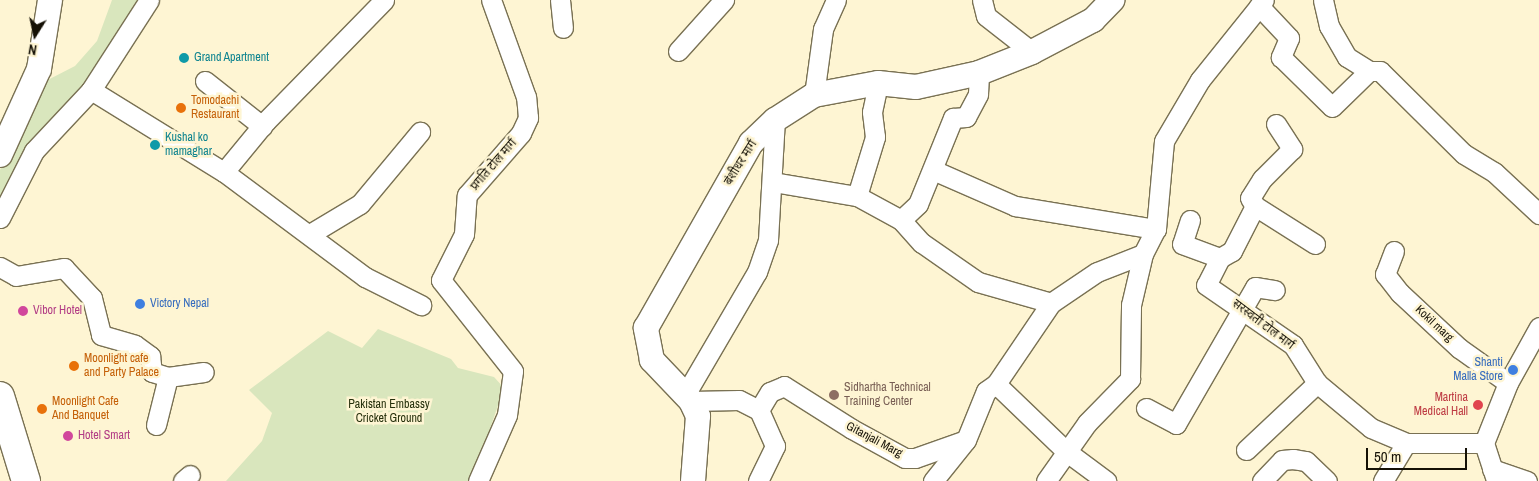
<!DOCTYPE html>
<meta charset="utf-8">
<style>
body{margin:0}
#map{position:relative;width:1539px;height:481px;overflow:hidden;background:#fef5d3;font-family:"Archivo Narrow","Noto Sans Devanagari",sans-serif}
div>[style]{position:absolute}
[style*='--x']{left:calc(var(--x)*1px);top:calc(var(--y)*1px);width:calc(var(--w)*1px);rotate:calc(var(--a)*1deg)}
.green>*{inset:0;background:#d9e6bd}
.roads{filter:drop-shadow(1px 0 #797153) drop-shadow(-1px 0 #797153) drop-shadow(0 1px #797153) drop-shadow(0 -1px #797153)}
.minor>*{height:19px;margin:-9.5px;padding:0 9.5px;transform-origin:9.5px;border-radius:9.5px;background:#fff}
.major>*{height:24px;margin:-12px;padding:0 12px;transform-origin:12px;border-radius:12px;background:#fff}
.highway>*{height:28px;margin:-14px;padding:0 14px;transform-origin:14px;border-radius:14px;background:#fff}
.dots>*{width:14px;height:14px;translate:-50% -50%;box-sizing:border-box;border:2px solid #fef5d3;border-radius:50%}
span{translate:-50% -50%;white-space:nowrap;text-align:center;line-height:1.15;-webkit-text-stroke:5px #fef5d3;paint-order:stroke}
.culture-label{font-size:12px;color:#0d838f}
.left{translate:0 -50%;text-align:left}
.food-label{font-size:12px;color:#c56008}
.street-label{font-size:12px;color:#151106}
.shop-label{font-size:12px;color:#366cbe}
.right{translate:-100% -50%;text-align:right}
.hotel-label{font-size:12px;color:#b23c85}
.education-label{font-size:12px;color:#785e54}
.health-label{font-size:12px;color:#be3a42}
.park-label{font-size:12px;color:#26300c}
.north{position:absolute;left:10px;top:10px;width:50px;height:50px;-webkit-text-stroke:4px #fef5d3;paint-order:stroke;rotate:190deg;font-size:14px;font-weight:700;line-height:20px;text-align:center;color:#151106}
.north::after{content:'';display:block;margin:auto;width:18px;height:22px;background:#151106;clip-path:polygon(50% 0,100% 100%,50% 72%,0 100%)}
.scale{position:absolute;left:1366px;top:448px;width:101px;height:22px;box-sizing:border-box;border:2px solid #151106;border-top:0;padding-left:6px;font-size:15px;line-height:18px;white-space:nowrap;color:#151106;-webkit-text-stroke:4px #fef5d3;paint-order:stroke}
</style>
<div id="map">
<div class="green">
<i style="clip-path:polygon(112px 0,148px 0,34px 151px,0 218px,0 170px,36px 86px,75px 66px,97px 41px)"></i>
<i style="clip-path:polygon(378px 329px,451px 359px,458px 368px,494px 377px,504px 388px,472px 481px,226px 481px,262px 441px,272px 413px,249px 390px,328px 331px,362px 348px)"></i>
</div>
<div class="roads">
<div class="minor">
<i style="--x:560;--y:0;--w:28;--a:84"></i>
<i style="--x:982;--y:0;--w:16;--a:76"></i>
<i style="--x:986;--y:16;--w:58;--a:38"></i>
<i style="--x:1323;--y:0;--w:27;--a:77"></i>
<i style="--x:1329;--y:26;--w:36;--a:60"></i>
<i style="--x:1347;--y:57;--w:26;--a:32"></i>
<i style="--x:1369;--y:71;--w:11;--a:0"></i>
<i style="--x:1380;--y:71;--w:118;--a:44.7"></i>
<i style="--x:1464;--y:154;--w:35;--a:31"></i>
<i style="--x:1494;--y:172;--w:62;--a:43"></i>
<i style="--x:1259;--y:6;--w:44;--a:46.8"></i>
<i style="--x:1289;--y:38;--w:21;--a:113"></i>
<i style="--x:1281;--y:57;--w:71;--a:44.4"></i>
<i style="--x:1332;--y:107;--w:52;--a:-44.2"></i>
<i style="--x:678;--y:51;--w:69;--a:-48"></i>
<i style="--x:205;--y:81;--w:73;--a:38.3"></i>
<i style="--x:91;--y:90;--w:107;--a:-57.2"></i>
<i style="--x:814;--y:95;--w:67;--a:-82.2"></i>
<i style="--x:823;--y:29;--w:32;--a:-66"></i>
<i style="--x:1276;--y:124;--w:30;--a:57"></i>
<i style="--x:1292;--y:149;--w:42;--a:135"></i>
<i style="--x:1262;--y:179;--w:22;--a:122"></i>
<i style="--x:1250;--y:198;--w:9;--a:58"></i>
<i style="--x:1255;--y:206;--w:51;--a:117.1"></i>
<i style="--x:1232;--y:251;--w:14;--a:150"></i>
<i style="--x:1220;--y:258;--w:30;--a:117"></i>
<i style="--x:1206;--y:285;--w:106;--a:34.6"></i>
<i style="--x:1293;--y:345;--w:45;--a:57.7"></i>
<i style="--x:1317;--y:383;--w:70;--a:39.8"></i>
<i style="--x:1371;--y:428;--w:38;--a:23"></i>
<i style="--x:933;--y:170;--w:90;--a:23.7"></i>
<i style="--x:1015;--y:206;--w:143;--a:9.3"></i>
<i style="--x:224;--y:172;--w:66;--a:-50.5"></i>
<i style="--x:266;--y:121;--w:169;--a:-45.7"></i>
<i style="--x:773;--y:182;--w:85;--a:9.5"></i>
<i style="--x:857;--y:196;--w:62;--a:-73"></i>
<i style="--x:875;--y:137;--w:25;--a:-97"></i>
<i style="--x:872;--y:112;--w:30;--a:-78"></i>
<i style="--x:857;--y:196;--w:50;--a:28.6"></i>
<i style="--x:901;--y:220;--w:23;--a:-43"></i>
<i style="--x:918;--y:204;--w:93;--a:-67.9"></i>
<i style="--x:953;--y:118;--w:13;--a:-4"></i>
<i style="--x:966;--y:117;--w:26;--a:-62"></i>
<i style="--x:978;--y:94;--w:21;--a:-87"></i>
<i style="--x:1255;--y:206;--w:71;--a:32.3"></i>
<i style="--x:0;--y:218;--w:75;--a:-63.1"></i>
<i style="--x:34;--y:151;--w:83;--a:-46.9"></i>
<i style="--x:91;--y:90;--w:156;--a:31.7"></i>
<i style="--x:224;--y:172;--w:176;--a:36.7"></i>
<i style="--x:365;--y:277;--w:63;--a:26.6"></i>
<i style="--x:901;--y:220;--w:31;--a:48"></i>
<i style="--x:922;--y:243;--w:68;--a:34.9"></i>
<i style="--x:978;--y:282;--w:76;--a:16"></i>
<i style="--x:1190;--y:220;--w:25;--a:108"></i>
<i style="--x:1182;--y:244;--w:40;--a:20.2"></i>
<i style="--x:310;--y:234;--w:58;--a:-31"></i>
<i style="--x:360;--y:204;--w:94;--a:-50.2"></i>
<i style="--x:1394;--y:251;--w:25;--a:111"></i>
<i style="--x:1385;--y:274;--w:24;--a:52"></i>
<i style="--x:1400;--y:293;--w:81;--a:43"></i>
<i style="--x:1459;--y:348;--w:60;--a:35.5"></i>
<i style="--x:0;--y:267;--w:18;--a:29"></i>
<i style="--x:16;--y:276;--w:49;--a:-9.5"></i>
<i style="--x:64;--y:268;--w:41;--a:47"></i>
<i style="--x:92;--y:298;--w:38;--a:76"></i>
<i style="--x:101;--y:335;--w:35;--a:16"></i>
<i style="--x:135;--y:345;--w:19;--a:36"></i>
<i style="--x:150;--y:356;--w:16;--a:83"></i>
<i style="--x:152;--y:372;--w:17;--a:17"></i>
<i style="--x:168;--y:377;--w:36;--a:-8"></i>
<i style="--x:996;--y:384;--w:98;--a:-55.8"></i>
<i style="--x:1051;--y:303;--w:55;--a:-34"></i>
<i style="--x:1097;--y:272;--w:49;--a:-21.4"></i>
<i style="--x:685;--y:395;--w:143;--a:-59.7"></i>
<i style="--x:757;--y:272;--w:34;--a:-71"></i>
<i style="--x:768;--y:240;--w:120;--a:-86.7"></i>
<i style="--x:691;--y:401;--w:48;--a:-1.2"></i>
<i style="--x:739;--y:400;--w:22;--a:27"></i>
<i style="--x:1146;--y:408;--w:34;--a:28"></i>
<i style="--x:1176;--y:424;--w:158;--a:-60"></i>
<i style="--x:1255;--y:287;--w:20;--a:9"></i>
<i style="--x:156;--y:425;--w:49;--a:-76"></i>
<i style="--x:1484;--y:443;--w:65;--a:-68.2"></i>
<i style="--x:1508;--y:383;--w:64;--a:-61"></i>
<i style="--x:1484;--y:443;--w:40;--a:72"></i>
<i style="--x:1246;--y:450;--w:98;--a:-43.3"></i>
<i style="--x:1492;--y:469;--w:37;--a:19"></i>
<i style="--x:183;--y:481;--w:9;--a:-41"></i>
<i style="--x:478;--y:481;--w:72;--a:-66.3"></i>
<i style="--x:507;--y:415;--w:44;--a:-82.2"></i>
<i style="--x:513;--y:371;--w:116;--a:-128.4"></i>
<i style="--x:441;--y:280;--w:51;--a:-63.4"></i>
<i style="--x:464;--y:234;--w:39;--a:-86"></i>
<i style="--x:467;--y:195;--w:82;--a:-48.9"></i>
<i style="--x:521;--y:133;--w:17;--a:-65"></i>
<i style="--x:528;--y:118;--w:21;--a:-95"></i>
<i style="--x:526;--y:97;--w:103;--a:-109.8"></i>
<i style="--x:758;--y:481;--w:39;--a:-64"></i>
<i style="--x:775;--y:446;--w:39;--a:-114"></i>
<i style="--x:759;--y:410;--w:21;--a:-59"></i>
<i style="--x:770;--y:392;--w:15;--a:-23"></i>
<i style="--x:784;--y:386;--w:80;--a:32.3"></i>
<i style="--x:852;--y:429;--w:60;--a:28.7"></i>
<i style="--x:905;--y:458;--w:10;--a:0"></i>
<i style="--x:915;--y:458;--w:54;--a:-19.4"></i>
<i style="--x:966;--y:440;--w:53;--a:-67.8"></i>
<i style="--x:986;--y:391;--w:12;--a:-35"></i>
<i style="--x:996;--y:384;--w:98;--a:43.8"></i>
<i style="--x:1067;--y:452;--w:49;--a:36.6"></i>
<i style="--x:933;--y:481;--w:51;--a:-51.3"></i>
<i style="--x:1046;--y:481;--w:71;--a:-54.7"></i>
<i style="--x:1087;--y:423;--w:62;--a:-45.7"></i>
<i style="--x:1130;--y:379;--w:74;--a:-89.2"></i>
<i style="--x:1131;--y:305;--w:52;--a:-76.8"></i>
<i style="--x:1143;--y:254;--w:28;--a:-63"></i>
<i style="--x:1156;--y:229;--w:88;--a:-84.8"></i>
<i style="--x:1164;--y:141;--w:71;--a:-59.5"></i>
<i style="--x:1200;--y:80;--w:102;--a:-51.3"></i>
<i style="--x:1262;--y:481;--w:29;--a:-46"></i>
<i style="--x:1282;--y:460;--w:11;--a:-5"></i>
<i style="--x:1293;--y:459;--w:13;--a:9"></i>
<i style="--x:1306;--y:461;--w:29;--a:44"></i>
<i style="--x:1383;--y:481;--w:44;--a:-58.8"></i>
<i style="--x:1406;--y:443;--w:78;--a:0"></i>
</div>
<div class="major">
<i style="--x:0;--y:155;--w:94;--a:-65.6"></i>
<i style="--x:39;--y:69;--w:70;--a:-80.9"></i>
<i style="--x:693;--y:481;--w:65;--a:-85.6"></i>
<i style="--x:698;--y:416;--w:17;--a:-115"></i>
<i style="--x:691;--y:401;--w:57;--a:-133.6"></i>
<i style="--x:652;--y:360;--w:33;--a:-101"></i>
<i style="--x:646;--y:328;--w:213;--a:-60.4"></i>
<i style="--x:751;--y:143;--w:33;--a:-44"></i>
<i style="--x:775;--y:120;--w:46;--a:-32.7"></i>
<i style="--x:814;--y:95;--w:65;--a:-10.6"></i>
<i style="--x:878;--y:83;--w:38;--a:6"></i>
<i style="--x:916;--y:87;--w:65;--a:-12.5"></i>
<i style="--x:979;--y:73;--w:57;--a:-21.6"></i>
<i style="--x:1032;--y:52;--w:69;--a:-27.7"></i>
<i style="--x:1093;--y:20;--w:28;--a:-46"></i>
</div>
<div class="highway">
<i style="--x:0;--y:396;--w:89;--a:73"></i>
</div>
</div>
<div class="dots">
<i style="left:184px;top:58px;background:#0f9aa8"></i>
<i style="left:181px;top:108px;background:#e8710a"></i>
<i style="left:155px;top:145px;background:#0f9aa8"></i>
<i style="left:140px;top:304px;background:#3f7fe0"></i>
<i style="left:23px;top:311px;background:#d1479c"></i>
<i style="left:74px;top:366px;background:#e8710a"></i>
<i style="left:1513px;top:370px;background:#3f7fe0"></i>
<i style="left:834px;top:395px;background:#8d6e63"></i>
<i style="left:1478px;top:405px;background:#e0444e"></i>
<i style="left:42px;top:409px;background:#e8710a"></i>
<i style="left:68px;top:436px;background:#d1479c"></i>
</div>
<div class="culture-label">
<span class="left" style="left:194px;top:58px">Grand Apartment</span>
<span class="left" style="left:165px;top:145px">Kushal ko<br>mamaghar</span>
</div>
<div class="food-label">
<span class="left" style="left:191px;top:108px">Tomodachi<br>Restaurant</span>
<span class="left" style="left:84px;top:366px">Moonlight cafe<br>and Party Palace</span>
<span class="left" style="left:52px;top:409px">Moonlight Cafe<br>And Banquet</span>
</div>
<div class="street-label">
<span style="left:741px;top:163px;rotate:-58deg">बंशीधर मार्ग</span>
<span style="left:494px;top:165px;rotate:-49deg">प्रगति टोल मार्ग</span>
<span style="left:1434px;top:324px;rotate:43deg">Kokil marg</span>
<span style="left:1263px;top:325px;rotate:37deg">सरस्वती टोल मार्ग</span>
<span style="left:874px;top:440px;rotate:28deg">Gitanjali Marg</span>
</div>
<div class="shop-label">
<span class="left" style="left:150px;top:304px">Victory Nepal</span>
<span class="right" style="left:1503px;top:370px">Shanti<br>Malla Store</span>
</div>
<div class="hotel-label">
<span class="left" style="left:33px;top:311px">Vibor Hotel</span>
<span class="left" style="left:78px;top:436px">Hotel Smart</span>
</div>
<div class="education-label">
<span class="left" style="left:844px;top:395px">Sidhartha Technical<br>Training Center</span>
</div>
<div class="health-label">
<span class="right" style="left:1468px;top:405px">Martina<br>Medical Hall</span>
</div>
<div class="park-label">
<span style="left:389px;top:412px">Pakistan Embassy<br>Cricket Ground</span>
</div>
<div class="north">N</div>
<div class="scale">50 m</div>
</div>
